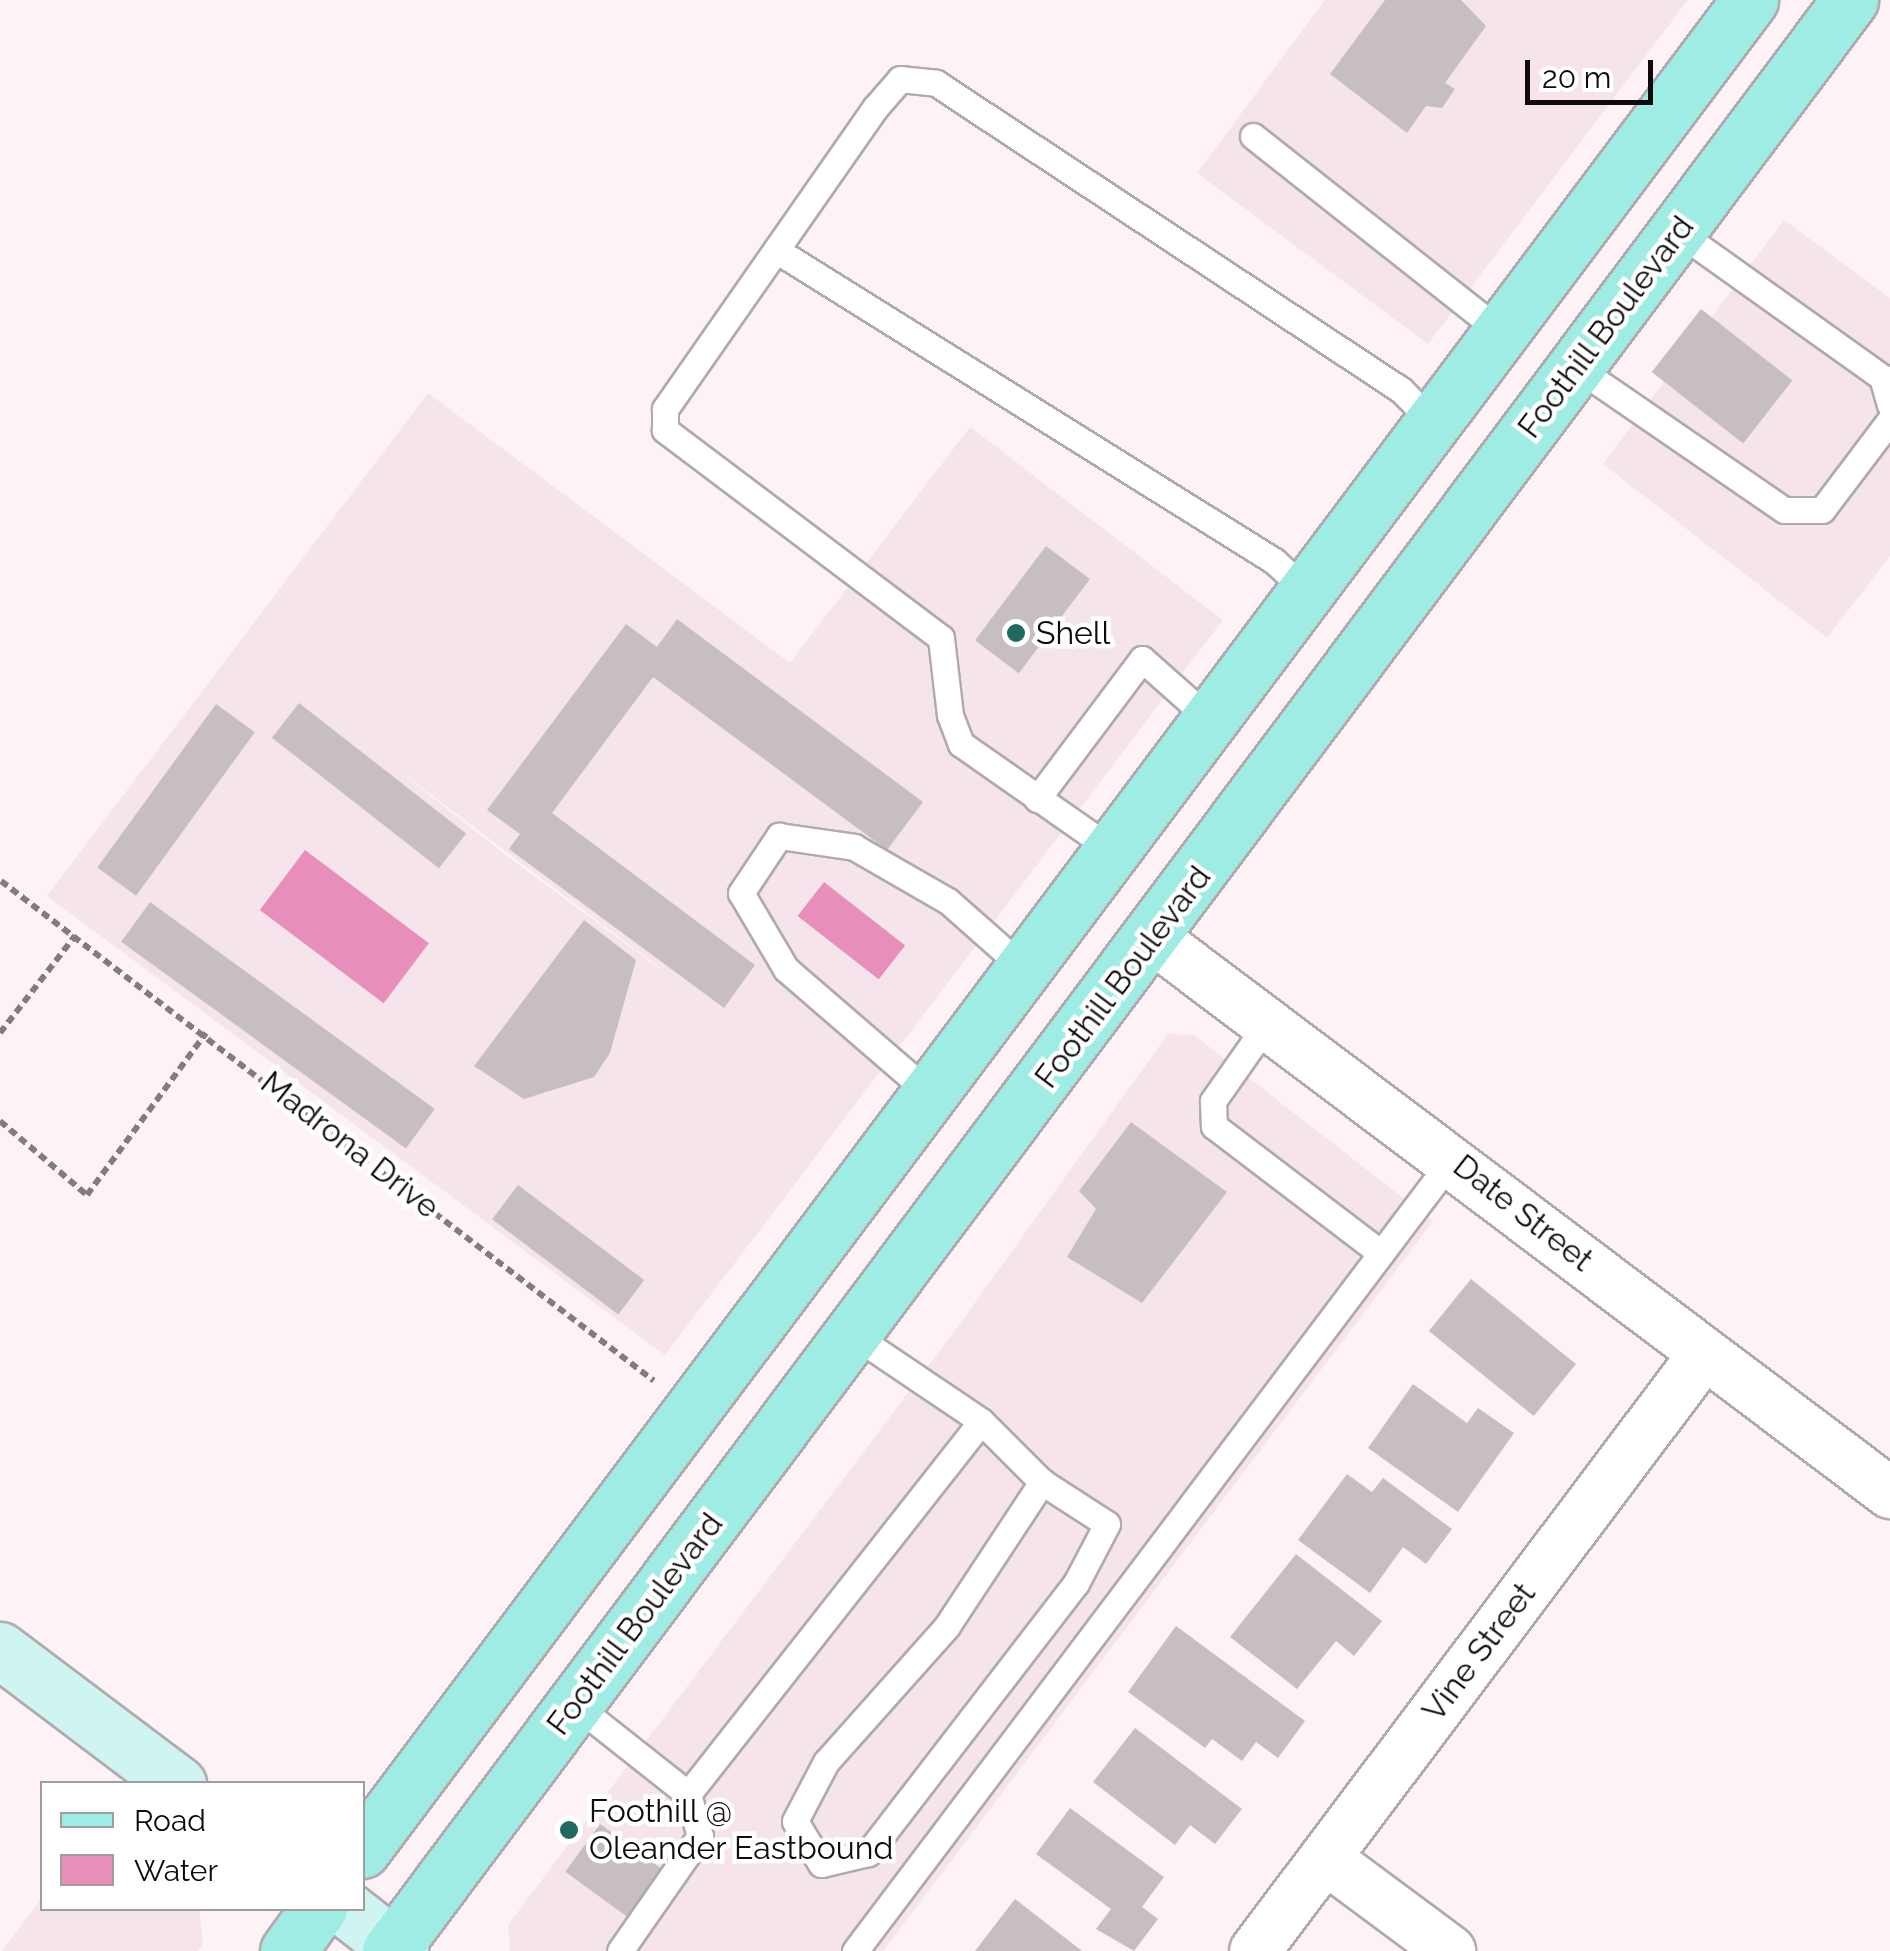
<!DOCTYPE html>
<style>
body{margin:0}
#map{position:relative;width:1890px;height:1951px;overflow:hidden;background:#fdf3f7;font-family:Raleway,sans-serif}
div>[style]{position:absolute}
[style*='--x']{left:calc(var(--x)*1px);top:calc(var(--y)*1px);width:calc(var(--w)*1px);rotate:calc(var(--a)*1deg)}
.built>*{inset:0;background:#f5e4eb}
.water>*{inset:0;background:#e78eba;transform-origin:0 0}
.building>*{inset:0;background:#c7bec2;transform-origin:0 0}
.path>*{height:6px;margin-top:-3px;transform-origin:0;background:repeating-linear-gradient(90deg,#837c7f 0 8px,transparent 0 13px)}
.roads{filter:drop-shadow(2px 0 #b2a9ad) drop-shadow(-2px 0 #b2a9ad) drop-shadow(0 2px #b2a9ad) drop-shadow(0 -2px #b2a9ad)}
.lane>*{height:25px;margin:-12.5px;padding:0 12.5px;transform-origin:12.5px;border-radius:12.5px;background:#fff}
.street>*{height:50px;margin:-25px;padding:0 25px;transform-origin:25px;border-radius:25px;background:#fff}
.secondary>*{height:55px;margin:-27.5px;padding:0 27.5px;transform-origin:27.5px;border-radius:27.5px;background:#cef5f1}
.primary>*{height:55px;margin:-27.5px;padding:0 27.5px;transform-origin:27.5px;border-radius:27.5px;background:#9eece3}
.dots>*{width:28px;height:28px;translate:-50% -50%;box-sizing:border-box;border:5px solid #fff;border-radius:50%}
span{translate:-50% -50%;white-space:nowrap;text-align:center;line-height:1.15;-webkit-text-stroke:9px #fff;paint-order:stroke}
.street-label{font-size:32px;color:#0f0b0d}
.poi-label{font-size:32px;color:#0f0b0d}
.left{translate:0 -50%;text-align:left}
.legend{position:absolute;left:40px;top:1781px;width:325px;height:130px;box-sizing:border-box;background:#fff;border:2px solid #9f9d9e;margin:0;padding:12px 18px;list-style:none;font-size:30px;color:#0f0b0d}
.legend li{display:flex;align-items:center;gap:20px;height:50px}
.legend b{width:50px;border:2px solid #9f9d9e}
.scale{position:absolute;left:1525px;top:60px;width:128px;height:45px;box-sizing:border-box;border:5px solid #0f0b0d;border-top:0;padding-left:12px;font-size:30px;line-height:35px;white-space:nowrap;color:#0f0b0d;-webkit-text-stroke:8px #fff;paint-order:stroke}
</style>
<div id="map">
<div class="built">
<i style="clip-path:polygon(1325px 0,1688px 0,1428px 344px,1197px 173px)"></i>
<i style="clip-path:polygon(1784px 220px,1890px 298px,1890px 556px,1827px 638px,1603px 464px)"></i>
<i style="clip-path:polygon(evenodd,428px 393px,790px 663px,970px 427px,1223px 620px,665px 1355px,47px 896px,428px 393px,384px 759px,660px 968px,660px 969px,503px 853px,384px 759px)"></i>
<i style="clip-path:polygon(1168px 1034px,1194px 1035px,1433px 1221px,883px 1951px,510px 1951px,508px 1925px,964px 1318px)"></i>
<i style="clip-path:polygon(42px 1898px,42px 1908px,199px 1909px,203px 1945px,198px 1951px,2px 1951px)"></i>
</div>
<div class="water">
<i style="left:305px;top:850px;width:155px;height:75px;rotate:37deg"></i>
<i style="left:824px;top:882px;width:103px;height:43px;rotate:38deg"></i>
</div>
<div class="building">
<i style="clip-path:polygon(1385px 0,1461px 0,1486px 26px,1445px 83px,1455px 89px,1442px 108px,1426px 106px,1407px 133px,1330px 74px)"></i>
<i style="left:1701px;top:309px;width:116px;height:80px;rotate:38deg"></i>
<i style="left:1046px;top:546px;width:55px;height:118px;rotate:37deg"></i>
<i style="clip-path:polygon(677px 619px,923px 802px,887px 850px,653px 677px,552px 813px,755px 965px,724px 1008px,509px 849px,520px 834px,487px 810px,626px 624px,657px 647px)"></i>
<i style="left:299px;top:703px;width:212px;height:44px;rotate:38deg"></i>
<i style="left:216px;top:704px;width:48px;height:202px;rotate:36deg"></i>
<i style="left:150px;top:902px;width:352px;height:49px;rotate:36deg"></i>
<i style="clip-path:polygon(584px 920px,636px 960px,610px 1053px,594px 1077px,524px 1099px,474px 1066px)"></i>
<i style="clip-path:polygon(1131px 1122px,1227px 1192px,1142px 1303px,1067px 1257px,1096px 1209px,1079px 1191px)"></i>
<i style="left:518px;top:1185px;width:158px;height:43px;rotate:37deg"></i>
<i style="left:1471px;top:1279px;width:135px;height:67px;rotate:39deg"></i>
<i style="clip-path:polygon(1413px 1384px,1467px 1423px,1478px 1408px,1514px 1433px,1458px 1512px,1368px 1448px)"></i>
<i style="clip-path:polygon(1347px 1474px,1372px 1492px,1383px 1478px,1452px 1529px,1426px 1564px,1403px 1547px,1370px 1593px,1298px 1540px)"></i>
<i style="clip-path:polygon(1296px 1554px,1382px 1621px,1354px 1656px,1336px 1641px,1297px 1689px,1230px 1637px)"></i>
<i style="clip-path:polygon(1176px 1626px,1305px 1721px,1278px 1758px,1256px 1742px,1242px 1761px,1212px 1739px,1205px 1748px,1128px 1692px)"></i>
<i style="clip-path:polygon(1135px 1728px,1242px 1809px,1215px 1844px,1190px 1825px,1175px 1845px,1093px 1782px)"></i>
<i style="clip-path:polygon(1070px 1808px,1164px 1877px,1142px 1907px,1158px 1919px,1134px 1951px,1096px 1929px,1111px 1909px,1036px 1854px)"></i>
<i style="left:600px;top:1824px;width:76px;height:59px;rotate:36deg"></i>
<i style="clip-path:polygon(1015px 1899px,1082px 1951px,975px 1951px)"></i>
</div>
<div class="path">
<i style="--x:1;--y:881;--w:822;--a:37.44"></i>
<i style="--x:0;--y:1033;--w:123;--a:-52.3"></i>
<i style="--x:0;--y:1121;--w:114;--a:40.4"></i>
<i style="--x:87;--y:1195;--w:201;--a:-53.7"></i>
</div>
<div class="roads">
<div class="lane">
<i style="--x:1253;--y:136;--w:318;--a:38.3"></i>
<i style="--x:1677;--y:231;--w:252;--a:35.5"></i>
<i style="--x:1882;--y:377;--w:29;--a:74"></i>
<i style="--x:776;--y:250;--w:587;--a:31.98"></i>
<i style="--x:1274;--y:561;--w:46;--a:42.4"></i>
<i style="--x:1576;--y:367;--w:252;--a:34.5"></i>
<i style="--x:1784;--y:510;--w:38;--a:0"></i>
<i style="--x:1822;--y:510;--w:113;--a:-52.9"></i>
<i style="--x:1037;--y:799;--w:175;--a:-53.1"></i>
<i style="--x:1142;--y:659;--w:94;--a:41.5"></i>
<i style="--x:1114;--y:851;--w:187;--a:-145"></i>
<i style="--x:961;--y:744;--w:31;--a:-111"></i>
<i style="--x:950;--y:715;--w:78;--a:-96.7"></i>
<i style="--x:941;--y:638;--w:346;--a:-143"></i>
<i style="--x:665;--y:430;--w:21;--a:-90"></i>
<i style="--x:665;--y:409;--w:367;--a:-55.1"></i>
<i style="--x:875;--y:108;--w:38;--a:-49"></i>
<i style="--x:900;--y:79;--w:36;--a:6"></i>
<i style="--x:936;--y:83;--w:557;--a:33.43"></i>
<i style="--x:1401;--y:390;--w:47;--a:45"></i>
<i style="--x:1269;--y:1021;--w:98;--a:125"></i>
<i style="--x:1213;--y:1101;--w:25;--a:88"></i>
<i style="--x:1214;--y:1126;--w:210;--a:37.3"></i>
<i style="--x:932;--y:1095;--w:193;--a:-139.2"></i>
<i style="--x:786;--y:969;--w:88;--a:-120.6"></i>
<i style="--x:741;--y:893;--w:69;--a:-56.3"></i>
<i style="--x:779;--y:836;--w:76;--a:8.3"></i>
<i style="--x:854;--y:847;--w:108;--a:29.9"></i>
<i style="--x:948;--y:901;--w:104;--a:41.5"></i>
<i style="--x:981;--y:1421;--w:86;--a:45"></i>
<i style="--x:1042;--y:1482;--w:77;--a:32.9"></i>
<i style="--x:1107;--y:1524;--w:67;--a:117.7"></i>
<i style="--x:1076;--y:1583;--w:341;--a:127.6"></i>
<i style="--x:868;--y:1853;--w:48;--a:166.8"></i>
<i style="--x:821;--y:1864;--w:50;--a:-121.2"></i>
<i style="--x:795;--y:1821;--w:67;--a:-62.3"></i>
<i style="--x:826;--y:1762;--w:182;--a:-48.3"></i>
<i style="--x:947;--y:1626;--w:173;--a:-56.6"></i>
<i style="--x:574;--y:1704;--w:145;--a:38.3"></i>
<i style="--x:688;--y:1794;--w:44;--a:74.1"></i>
<i style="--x:700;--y:1836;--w:140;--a:124.8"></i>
<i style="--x:688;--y:1794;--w:474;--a:-51.8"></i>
<i style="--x:981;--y:1421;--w:152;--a:-146"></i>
<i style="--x:855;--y:1951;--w:993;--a:-52.98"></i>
</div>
<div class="street">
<i style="--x:1153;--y:938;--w:923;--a:36.98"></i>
<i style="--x:1325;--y:1858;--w:156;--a:36.6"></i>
<i style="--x:1255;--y:1951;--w:747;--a:-53.05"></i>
</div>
<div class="secondary">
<i style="--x:0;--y:1650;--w:223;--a:37"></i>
<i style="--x:345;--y:1908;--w:70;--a:38"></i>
</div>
<div class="primary">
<i style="--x:362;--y:1850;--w:2313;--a:-53.12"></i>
<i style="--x:288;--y:1951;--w:53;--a:-54.2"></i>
<i style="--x:390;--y:1951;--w:2437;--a:-53.19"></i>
</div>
</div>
<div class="dots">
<i style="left:1016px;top:633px;background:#1f6961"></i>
<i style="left:569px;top:1830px;background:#1f6961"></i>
</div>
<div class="street-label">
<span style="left:1606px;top:327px;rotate:-53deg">Foothill Boulevard</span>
<span style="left:1123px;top:977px;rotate:-53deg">Foothill Boulevard</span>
<span style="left:350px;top:1145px;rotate:38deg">Madrona Drive</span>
<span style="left:1523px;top:1213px;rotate:38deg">Date Street</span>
<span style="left:635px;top:1624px;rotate:-53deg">Foothill Boulevard</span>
<span style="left:1479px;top:1652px;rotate:-53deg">Vine Street</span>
</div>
<div class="poi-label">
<span class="left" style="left:1036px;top:633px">Shell</span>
<span class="left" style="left:589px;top:1830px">Foothill @<br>Oleander Eastbound</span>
</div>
<ul class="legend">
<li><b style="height:12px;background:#9eece3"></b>Road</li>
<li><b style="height:28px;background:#e78eba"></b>Water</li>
</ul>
<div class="scale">20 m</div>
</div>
